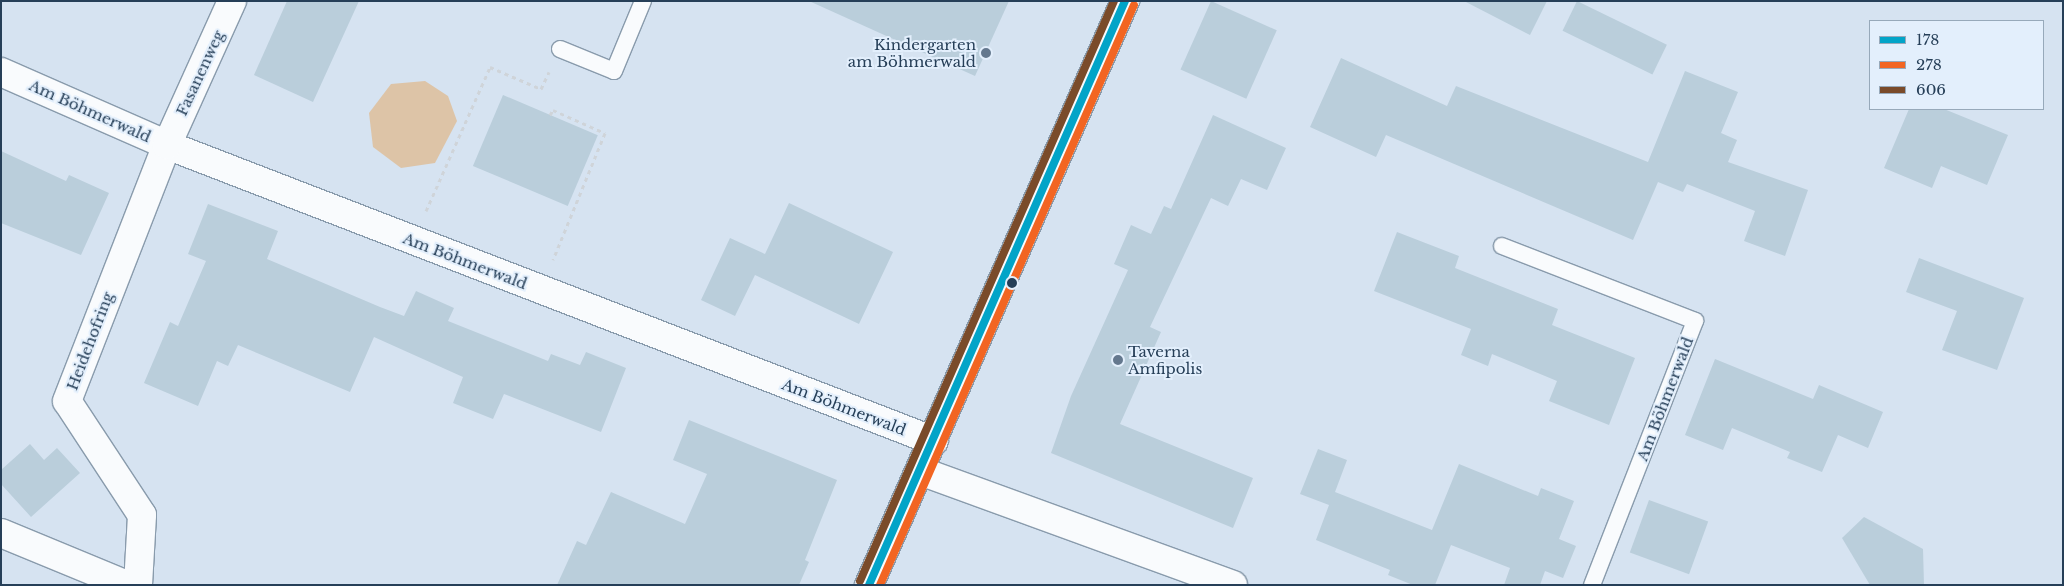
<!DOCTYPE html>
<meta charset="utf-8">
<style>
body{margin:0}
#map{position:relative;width:2064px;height:586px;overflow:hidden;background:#d6e3f1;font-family:"Libre Baskerville",serif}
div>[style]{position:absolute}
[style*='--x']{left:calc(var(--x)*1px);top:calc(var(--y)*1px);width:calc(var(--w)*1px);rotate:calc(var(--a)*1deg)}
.green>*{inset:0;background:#ddc4a7}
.building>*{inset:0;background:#bacedb;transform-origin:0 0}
.path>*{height:3px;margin-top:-1.5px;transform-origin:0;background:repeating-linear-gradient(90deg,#cfd4d9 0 4px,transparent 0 8px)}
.roads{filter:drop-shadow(1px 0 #899bac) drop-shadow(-1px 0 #899bac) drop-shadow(0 1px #899bac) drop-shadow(0 -1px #899bac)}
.lane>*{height:16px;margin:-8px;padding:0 8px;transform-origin:8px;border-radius:8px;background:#f9fbfd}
.street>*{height:28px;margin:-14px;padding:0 14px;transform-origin:14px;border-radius:14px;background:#f9fbfd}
.primary>*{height:28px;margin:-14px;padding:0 14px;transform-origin:14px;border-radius:14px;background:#f9fbfd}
.bus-1>*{height:8px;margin:-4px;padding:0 4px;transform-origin:4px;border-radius:4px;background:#02a4c8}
.bus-2>*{height:8px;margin:-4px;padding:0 4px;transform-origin:4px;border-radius:4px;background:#f26522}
.bus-3>*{height:8px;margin:-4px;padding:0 4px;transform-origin:4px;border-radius:4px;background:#7a4b2a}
.dots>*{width:14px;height:14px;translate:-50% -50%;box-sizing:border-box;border:2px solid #e3effc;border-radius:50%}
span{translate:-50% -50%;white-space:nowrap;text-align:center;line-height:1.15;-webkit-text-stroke:4px #e3effc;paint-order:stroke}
.poi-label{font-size:15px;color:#263f58}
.right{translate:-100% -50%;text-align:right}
.left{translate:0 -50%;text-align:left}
.street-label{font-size:15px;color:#263f58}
.frame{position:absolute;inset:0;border:2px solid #263f58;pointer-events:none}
.legend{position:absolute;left:1869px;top:20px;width:175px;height:90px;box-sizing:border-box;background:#e3effc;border:1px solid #97a9ba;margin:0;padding:6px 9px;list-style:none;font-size:15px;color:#263f58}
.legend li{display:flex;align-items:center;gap:10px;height:25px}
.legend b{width:25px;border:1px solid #97a9ba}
</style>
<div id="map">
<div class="green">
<i style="clip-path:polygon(425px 81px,448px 96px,457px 121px,435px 163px,401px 168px,373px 147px,369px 113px,391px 84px)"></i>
</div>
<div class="building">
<i style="clip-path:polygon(287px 1px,359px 1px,313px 102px,254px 75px)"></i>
<i style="clip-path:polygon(809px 1px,1009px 1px,975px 76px)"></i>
<i style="left:1211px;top:1px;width:72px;height:75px;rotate:24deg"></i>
<i style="clip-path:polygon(1464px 1px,1547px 1px,1530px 35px)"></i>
<i style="left:1577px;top:1px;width:100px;height:33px;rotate:26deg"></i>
<i style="clip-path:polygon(1341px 58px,1447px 106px,1456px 86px,1648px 162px,1685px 71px,1738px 92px,1721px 133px,1737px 140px,1728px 162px,1808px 190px,1785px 256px,1744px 241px,1755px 211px,1687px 184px,1683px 192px,1658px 182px,1633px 240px,1386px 135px,1376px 157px,1310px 127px)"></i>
<i style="left:503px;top:95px;width:103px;height:77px;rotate:23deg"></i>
<i style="clip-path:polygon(1909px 109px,1944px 109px,2008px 135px,1987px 185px,1941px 166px,1932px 188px,1884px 168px)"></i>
<i style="clip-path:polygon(1213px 115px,1286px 148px,1267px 190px,1241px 179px,1228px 206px,1211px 198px,1150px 327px,1161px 332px,1120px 424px,1253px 478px,1233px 528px,1051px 453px,1071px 396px,1128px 270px,1114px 264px,1131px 225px,1151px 234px,1164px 206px,1171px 209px)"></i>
<i style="clip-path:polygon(1px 151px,66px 181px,69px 175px,109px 193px,81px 255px,1px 223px)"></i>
<i style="clip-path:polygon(789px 203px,893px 252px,859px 324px,755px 275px,735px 316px,701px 300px,730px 238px,765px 254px)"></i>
<i style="clip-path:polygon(208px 204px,278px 231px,267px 259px,380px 307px,404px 316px,416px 291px,454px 308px,448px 321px,548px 361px,551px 354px,580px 365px,586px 352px,626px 368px,601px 432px,504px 394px,493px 419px,453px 403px,463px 377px,374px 337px,350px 392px,238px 345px,228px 366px,217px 361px,198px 406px,144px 383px,170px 322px,178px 326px,206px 261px,188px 254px)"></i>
<i style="clip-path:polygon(1397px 232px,1459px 256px,1455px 268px,1558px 309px,1552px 325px,1635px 358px,1609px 425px,1549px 401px,1557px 381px,1492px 354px,1488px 366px,1461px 355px,1471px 329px,1374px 291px)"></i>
<i style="clip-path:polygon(1919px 258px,2024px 298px,1997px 370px,1942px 350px,1957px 311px,1906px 292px)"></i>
<i style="clip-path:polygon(1715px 359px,1813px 399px,1819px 385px,1883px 412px,1868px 448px,1838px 435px,1822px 472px,1787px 458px,1790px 452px,1732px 428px,1723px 450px,1685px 435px)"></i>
<i style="clip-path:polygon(689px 420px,837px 480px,805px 560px,809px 562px,799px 585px,557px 585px,577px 541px,586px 545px,611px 492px,685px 524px,707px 474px,673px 460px)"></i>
<i style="clip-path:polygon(30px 444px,44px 460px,57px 448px,80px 473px,31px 517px,1px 484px,1px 470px)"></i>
<i style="clip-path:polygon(1318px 449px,1347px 460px,1335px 492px,1432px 530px,1459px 464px,1538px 496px,1541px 488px,1574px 501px,1559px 539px,1576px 546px,1563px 578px,1545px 571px,1540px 585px,1504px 585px,1510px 568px,1451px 545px,1435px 585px,1413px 585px,1388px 575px,1390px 570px,1316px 540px,1329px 505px,1300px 494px)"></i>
<i style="left:1649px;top:500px;width:63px;height:56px;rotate:20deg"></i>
<i style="clip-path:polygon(1864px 517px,1923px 549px,1924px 585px,1870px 585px,1842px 538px)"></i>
</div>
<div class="path">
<i style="--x:550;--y:115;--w:6;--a:-59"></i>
<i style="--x:553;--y:110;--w:57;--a:23.9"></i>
<i style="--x:605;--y:133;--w:137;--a:112.3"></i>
<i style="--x:426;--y:211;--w:158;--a:-66"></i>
<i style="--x:490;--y:67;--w:56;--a:23.3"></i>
<i style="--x:541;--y:89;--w:19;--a:-65"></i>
</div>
<div class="roads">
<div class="lane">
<i style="--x:560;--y:49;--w:58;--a:22.2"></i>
<i style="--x:614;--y:71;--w:76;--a:-67.5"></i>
<i style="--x:1502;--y:246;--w:207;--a:21.2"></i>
<i style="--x:1695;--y:321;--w:283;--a:111.3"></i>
</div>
<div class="street">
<i style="--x:1;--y:72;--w:181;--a:23.7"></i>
<i style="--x:167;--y:145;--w:822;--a:21.1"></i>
<i style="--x:920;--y:471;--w:333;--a:20"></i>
<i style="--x:1;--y:533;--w:136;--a:22.4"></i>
<i style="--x:138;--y:585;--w:70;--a:-86.7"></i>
<i style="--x:142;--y:515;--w:136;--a:-123.3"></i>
<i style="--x:67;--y:401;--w:275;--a:-68.7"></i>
<i style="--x:167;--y:145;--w:158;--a:-65.7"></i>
</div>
<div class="primary">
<i style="--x:869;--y:585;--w:638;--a:-66.33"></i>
</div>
</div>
<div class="bus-1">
<i style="--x:869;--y:585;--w:638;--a:-66.33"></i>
</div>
<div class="bus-2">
<i style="--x:880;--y:585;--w:633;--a:-66.35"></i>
</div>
<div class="bus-3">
<i style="--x:860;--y:581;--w:633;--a:-66.35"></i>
</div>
<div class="dots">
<i style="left:986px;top:53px;background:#64788e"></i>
<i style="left:1012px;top:283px;background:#263f58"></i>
<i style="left:1118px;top:360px;background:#64788e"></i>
</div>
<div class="poi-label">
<span class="right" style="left:976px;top:53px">Kindergarten<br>am Böhmerwald</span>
<span class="left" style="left:1128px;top:360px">Taverna<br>Amfipolis</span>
</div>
<div class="street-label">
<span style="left:200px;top:73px;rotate:-65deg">Fasanenweg</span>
<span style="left:90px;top:111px;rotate:24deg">Am Böhmerwald</span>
<span style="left:465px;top:261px;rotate:21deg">Am Böhmerwald</span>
<span style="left:90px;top:341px;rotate:-69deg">Heidehofring</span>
<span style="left:1665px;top:399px;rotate:-69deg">Am Böhmerwald</span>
<span style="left:844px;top:407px;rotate:21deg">Am Böhmerwald</span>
</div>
<div class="frame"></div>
<ul class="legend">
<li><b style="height:6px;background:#02a4c8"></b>178</li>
<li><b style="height:6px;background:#f26522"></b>278</li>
<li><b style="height:6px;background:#7a4b2a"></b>606</li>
</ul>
</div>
